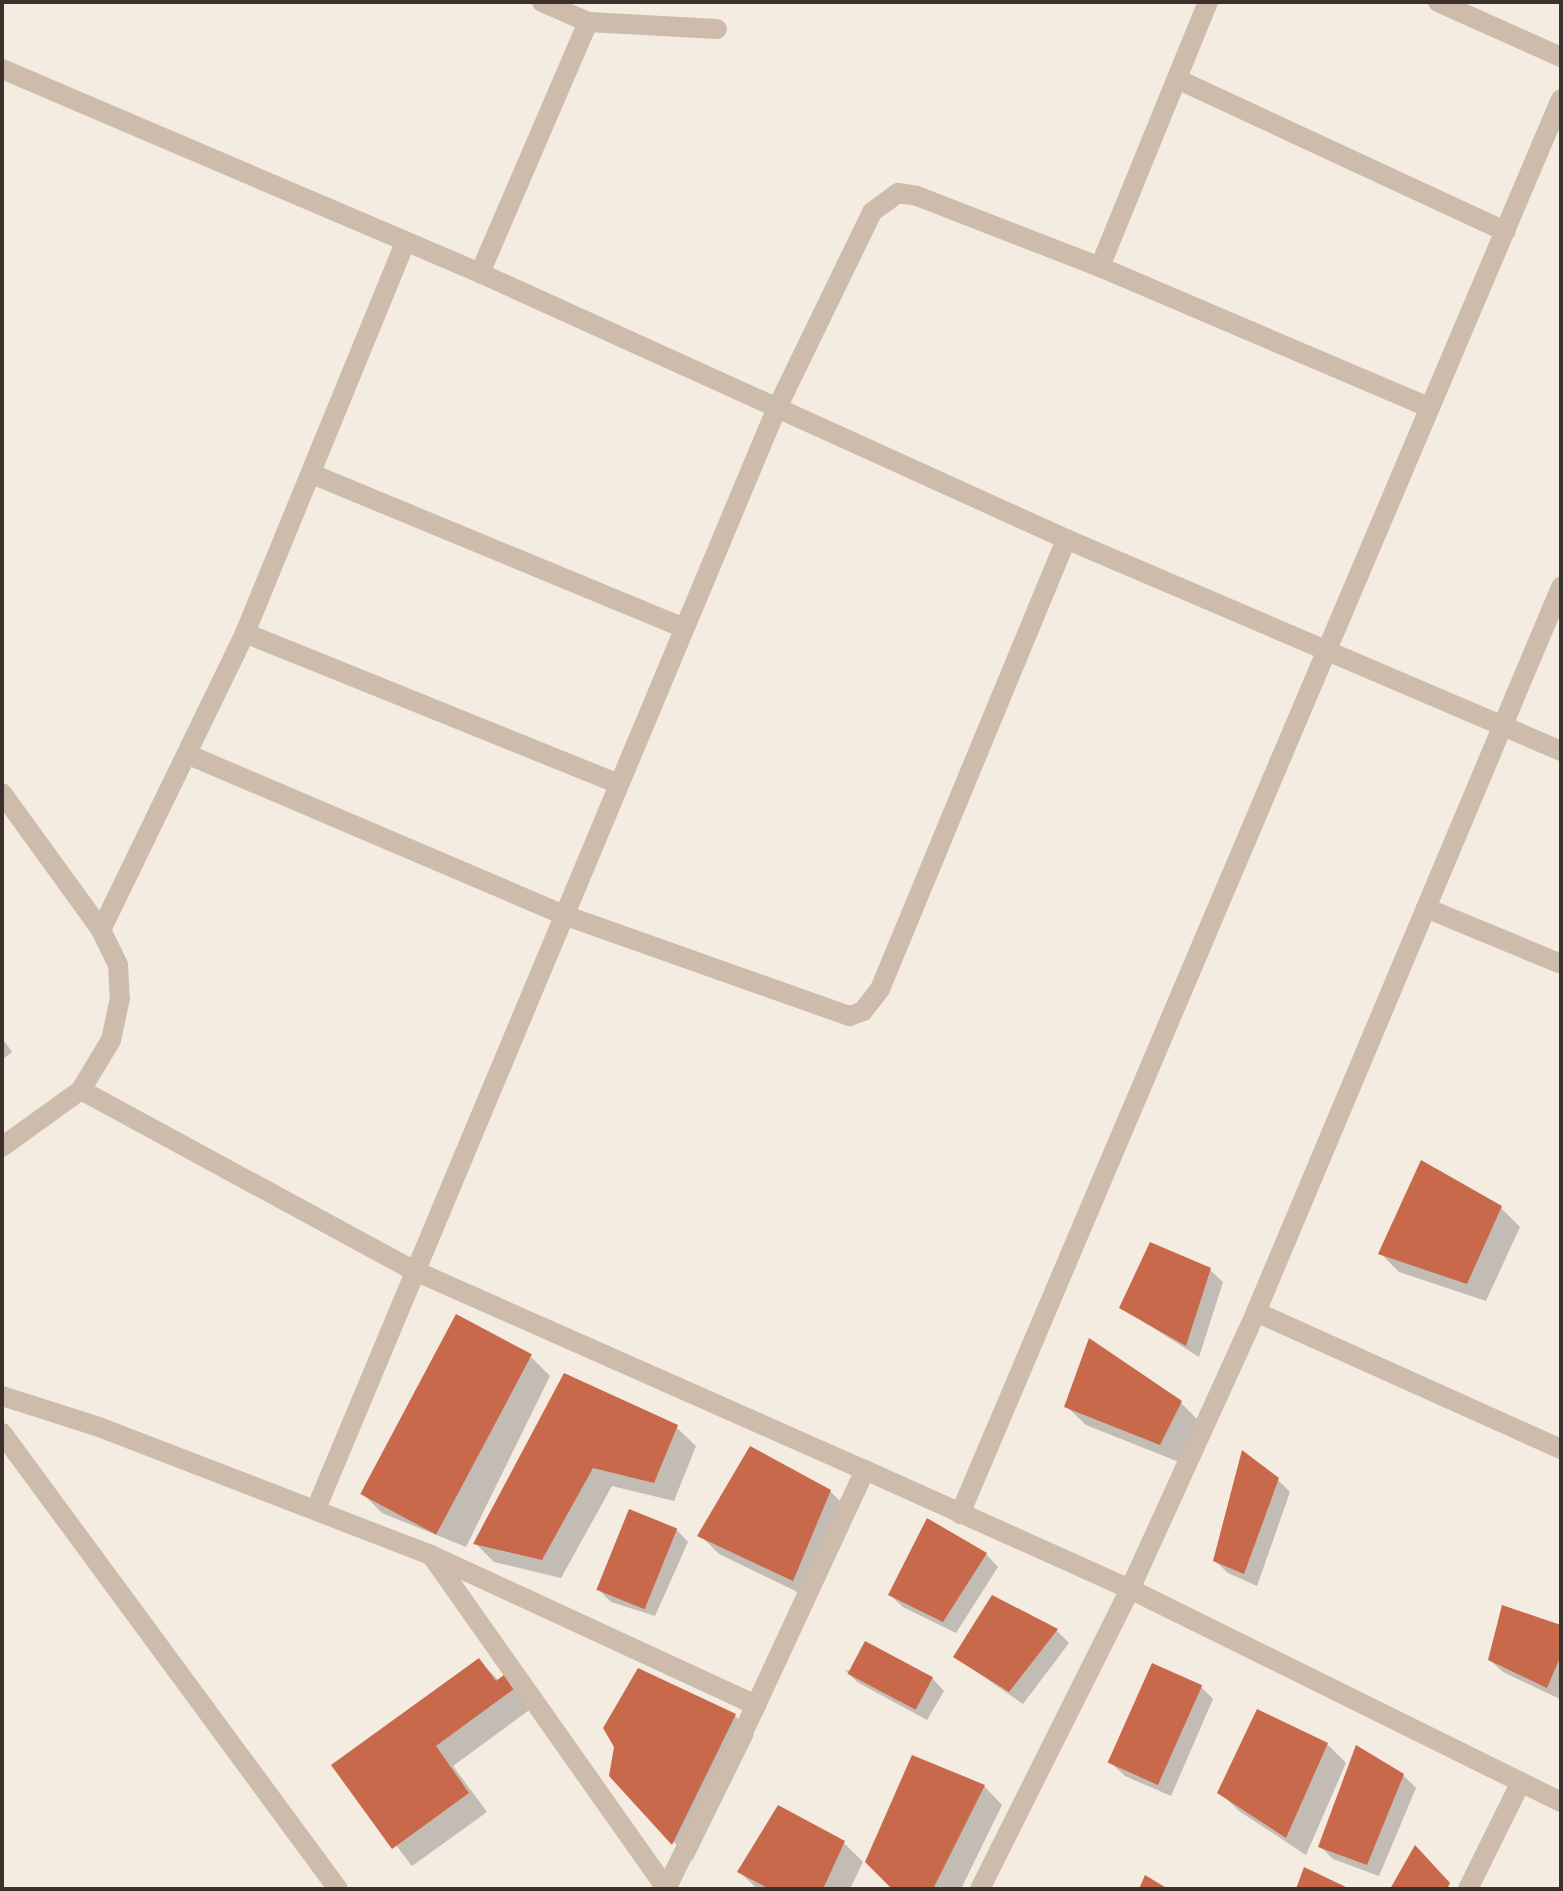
<!DOCTYPE html>
<style>
body{margin:0}
#map{position:relative;width:1563px;height:1891px;overflow:hidden;background:#f4ebe1;font-family:Figtree,sans-serif}
div>[style]{position:absolute}
[style*='--x']{left:calc(var(--x)*1px);top:calc(var(--y)*1px);width:calc(var(--w)*1px);rotate:calc(var(--a)*1deg)}
.shadow>*{inset:0;background:#0003}
.building>*{inset:0;background:#c8694b;transform-origin:0 0}
.minor>*{height:20px;margin:-10px;padding:0 10px;transform-origin:10px;border-radius:10px;background:#cdbbac}
.tertiary>*{height:20px;margin:-10px;padding:0 10px;transform-origin:10px;border-radius:10px;background:#cdbbac}
span{translate:-50% -50%;white-space:nowrap;text-align:center;line-height:1.15;-webkit-text-stroke:8px #fbf5ee;paint-order:stroke}
.frame{position:absolute;inset:0;border:4px solid #3b302b;pointer-events:none}
</style>
<div id="map">
<div class="shadow">
<i style="clip-path:polygon(2px 1038px,12px 1052px,2px 1060px)"></i>
<i style="clip-path:polygon(1422px 1163px,1501px 1208px,1520px 1227px,1486px 1301px,1399px 1272px,1380px 1253px)"></i>
<i style="clip-path:polygon(1210px 1270px,1223px 1282px,1199px 1357px,1122px 1308px)"></i>
<i style="clip-path:polygon(531px 1357px,550px 1376px,466px 1547px,382px 1513px,363px 1494px)"></i>
<i style="clip-path:polygon(565px 1376px,676px 1427px,696px 1446px,674px 1501px,612px 1486px,561px 1578px,494px 1562px,475px 1543px)"></i>
<i style="clip-path:polygon(1181px 1403px,1200px 1422px,1179px 1462px,1086px 1425px,1066px 1406px)"></i>
<i style="clip-path:polygon(1277px 1479px,1290px 1492px,1257px 1586px,1228px 1573px,1215px 1561px)"></i>
<i style="clip-path:polygon(830px 1491px,849px 1510px,812px 1599px,719px 1554px,700px 1535px)"></i>
<i style="clip-path:polygon(676px 1529px,688px 1542px,655px 1616px,611px 1602px,598px 1589px)"></i>
<i style="clip-path:polygon(986px 1554px,998px 1567px,956px 1633px,903px 1607px,890px 1595px)"></i>
<i style="clip-path:polygon(993px 1598px,1057px 1631px,1069px 1643px,1023px 1704px,955px 1657px)"></i>
<i style="clip-path:polygon(1561px 1627px,1560px 1699px,1503px 1672px,1490px 1660px)"></i>
<i style="clip-path:polygon(479px 1660px,499px 1681px,505px 1677px,532px 1708px,453px 1766px,487px 1812px,412px 1866px,334px 1765px)"></i>
<i style="clip-path:polygon(845px 1670px,932px 1678px,944px 1691px,927px 1720px,857px 1682px)"></i>
<i style="clip-path:polygon(639px 1671px,735px 1716px,754px 1735px,692px 1861px,611px 1776px)"></i>
<i style="clip-path:polygon(1201px 1687px,1213px 1699px,1171px 1796px,1125px 1776px,1112px 1764px)"></i>
<i style="clip-path:polygon(1327px 1744px,1346px 1763px,1306px 1855px,1239px 1811px,1220px 1792px)"></i>
<i style="clip-path:polygon(1403px 1775px,1416px 1788px,1379px 1876px,1333px 1859px,1320px 1846px)"></i>
<i style="clip-path:polygon(984px 1786px,1002px 1805px,961px 1889px,895px 1889px)"></i>
<i style="clip-path:polygon(844px 1843px,863px 1862px,850px 1889px,757px 1889px,739px 1871px)"></i>
</div>
<div class="building">
<i style="clip-path:polygon(1421px 1160px,1502px 1206px,1467px 1284px,1378px 1254px)"></i>
<i style="clip-path:polygon(1150px 1242px,1211px 1268px,1186px 1346px,1119px 1308px)"></i>
<i style="left:456px;top:1314px;width:86px;height:204px;rotate:28deg"></i>
<i style="clip-path:polygon(1089px 1338px,1182px 1401px,1160px 1445px,1064px 1407px)"></i>
<i style="clip-path:polygon(564px 1373px,678px 1425px,654px 1483px,593px 1468px,542px 1560px,473px 1544px)"></i>
<i style="clip-path:polygon(750px 1446px,831px 1490px,793px 1581px,697px 1536px)"></i>
<i style="clip-path:polygon(1242px 1450px,1279px 1478px,1244px 1574px,1213px 1561px)"></i>
<i style="left:629px;top:1509px;width:52px;height:87px;rotate:22deg"></i>
<i style="clip-path:polygon(927px 1518px,987px 1553px,943px 1622px,888px 1595px)"></i>
<i style="clip-path:polygon(992px 1595px,1058px 1629px,1009px 1692px,953px 1657px)"></i>
<i style="clip-path:polygon(1502px 1605px,1561px 1625px,1561px 1655px,1547px 1688px,1488px 1660px)"></i>
<i style="left:865px;top:1641px;width:77px;height:37px;rotate:28deg"></i>
<i style="clip-path:polygon(479px 1658px,496px 1681px,505px 1674px,515px 1688px,436px 1746px,469px 1793px,392px 1849px,331px 1765px)"></i>
<i style="left:1152px;top:1663px;width:55px;height:109px;rotate:24deg"></i>
<i style="clip-path:polygon(638px 1668px,736px 1714px,672px 1845px,609px 1776px,614px 1747px,603px 1728px)"></i>
<i style="clip-path:polygon(1257px 1709px,1328px 1743px,1286px 1838px,1217px 1793px)"></i>
<i style="clip-path:polygon(1356px 1745px,1404px 1774px,1367px 1865px,1318px 1847px)"></i>
<i style="clip-path:polygon(912px 1755px,985px 1785px,933px 1889px,892px 1889px,865px 1862px)"></i>
<i style="clip-path:polygon(778px 1805px,845px 1841px,823px 1889px,770px 1889px,737px 1872px)"></i>
<i style="clip-path:polygon(1415px 1845px,1450px 1883px,1447px 1889px,1390px 1889px)"></i>
<i style="clip-path:polygon(1304px 1867px,1350px 1889px,1296px 1889px)"></i>
<i style="clip-path:polygon(1145px 1875px,1168px 1889px,1139px 1889px)"></i>
</div>
<div class="minor">
<i style="--x:542;--y:2;--w:50;--a:23.5"></i>
<i style="--x:588;--y:22;--w:129;--a:3.1"></i>
<i style="--x:1208;--y:2;--w:286;--a:112.2"></i>
<i style="--x:1100;--y:267;--w:358;--a:23.1"></i>
<i style="--x:1438;--y:2;--w:135;--a:24.1"></i>
<i style="--x:2;--y:69;--w:520;--a:23.11"></i>
<i style="--x:480;--y:273;--w:644;--a:24.41"></i>
<i style="--x:1066;--y:539;--w:538;--a:23.18"></i>
<i style="--x:1177;--y:79;--w:362;--a:24.9"></i>
<i style="--x:480;--y:273;--w:273;--a:-66.7"></i>
<i style="--x:312;--y:474;--w:402;--a:22.5"></i>
<i style="--x:245;--y:633;--w:402;--a:22"></i>
<i style="--x:189;--y:755;--w:408;--a:23.1"></i>
<i style="--x:564;--y:915;--w:303;--a:19.5"></i>
<i style="--x:850;--y:1016;--w:14;--a:-21"></i>
<i style="--x:863;--y:1011;--w:28;--a:-52"></i>
<i style="--x:880;--y:989;--w:487;--a:-67.5"></i>
<i style="--x:2;--y:793;--w:169;--a:54.1"></i>
<i style="--x:101;--y:930;--w:39;--a:64"></i>
<i style="--x:118;--y:965;--w:33;--a:87"></i>
<i style="--x:120;--y:998;--w:43;--a:102.1"></i>
<i style="--x:111;--y:1040;--w:58;--a:121"></i>
<i style="--x:81;--y:1090;--w:97;--a:144.2"></i>
<i style="--x:1426;--y:908;--w:146;--a:22.5"></i>
<i style="--x:101;--y:930;--w:330;--a:-64.1"></i>
<i style="--x:245;--y:633;--w:422;--a:-67.7"></i>
<i style="--x:81;--y:1090;--w:378;--a:28.5"></i>
<i style="--x:413;--y:1270;--w:494;--a:23.9"></i>
<i style="--x:1256;--y:1312;--w:787;--a:-67.18"></i>
<i style="--x:2;--y:1396;--w:102;--a:17.7"></i>
<i style="--x:99;--y:1427;--w:356;--a:21.1"></i>
<i style="--x:431;--y:1555;--w:358;--a:24.8"></i>
<i style="--x:756;--y:1705;--w:259;--a:-65.1"></i>
<i style="--x:865;--y:1470;--w:290;--a:24.2"></i>
<i style="--x:1130;--y:1589;--w:304;--a:-65.5"></i>
<i style="--x:1256;--y:1312;--w:334;--a:24.2"></i>
<i style="--x:316;--y:1509;--w:1191;--a:-67.29"></i>
<i style="--x:776;--y:410;--w:220;--a:-64.1"></i>
<i style="--x:872;--y:212;--w:32;--a:-36"></i>
<i style="--x:898;--y:193;--w:19;--a:9"></i>
<i style="--x:917;--y:196;--w:196;--a:21.2"></i>
<i style="--x:960;--y:1514;--w:1537;--a:-66.99"></i>
<i style="--x:431;--y:1555;--w:409;--a:54.8"></i>
<i style="--x:666;--y:1889;--w:205;--a:-63.9"></i>
<i style="--x:980;--y:1889;--w:335;--a:-63.4"></i>
<i style="--x:1130;--y:1589;--w:481;--a:26.3"></i>
<i style="--x:1468;--y:1889;--w:117;--a:-63.7"></i>
</div>
<div class="tertiary">
<i style="--x:2;--y:1433;--w:566;--a:53.62"></i>
</div>
<div class="frame"></div>
</div>
